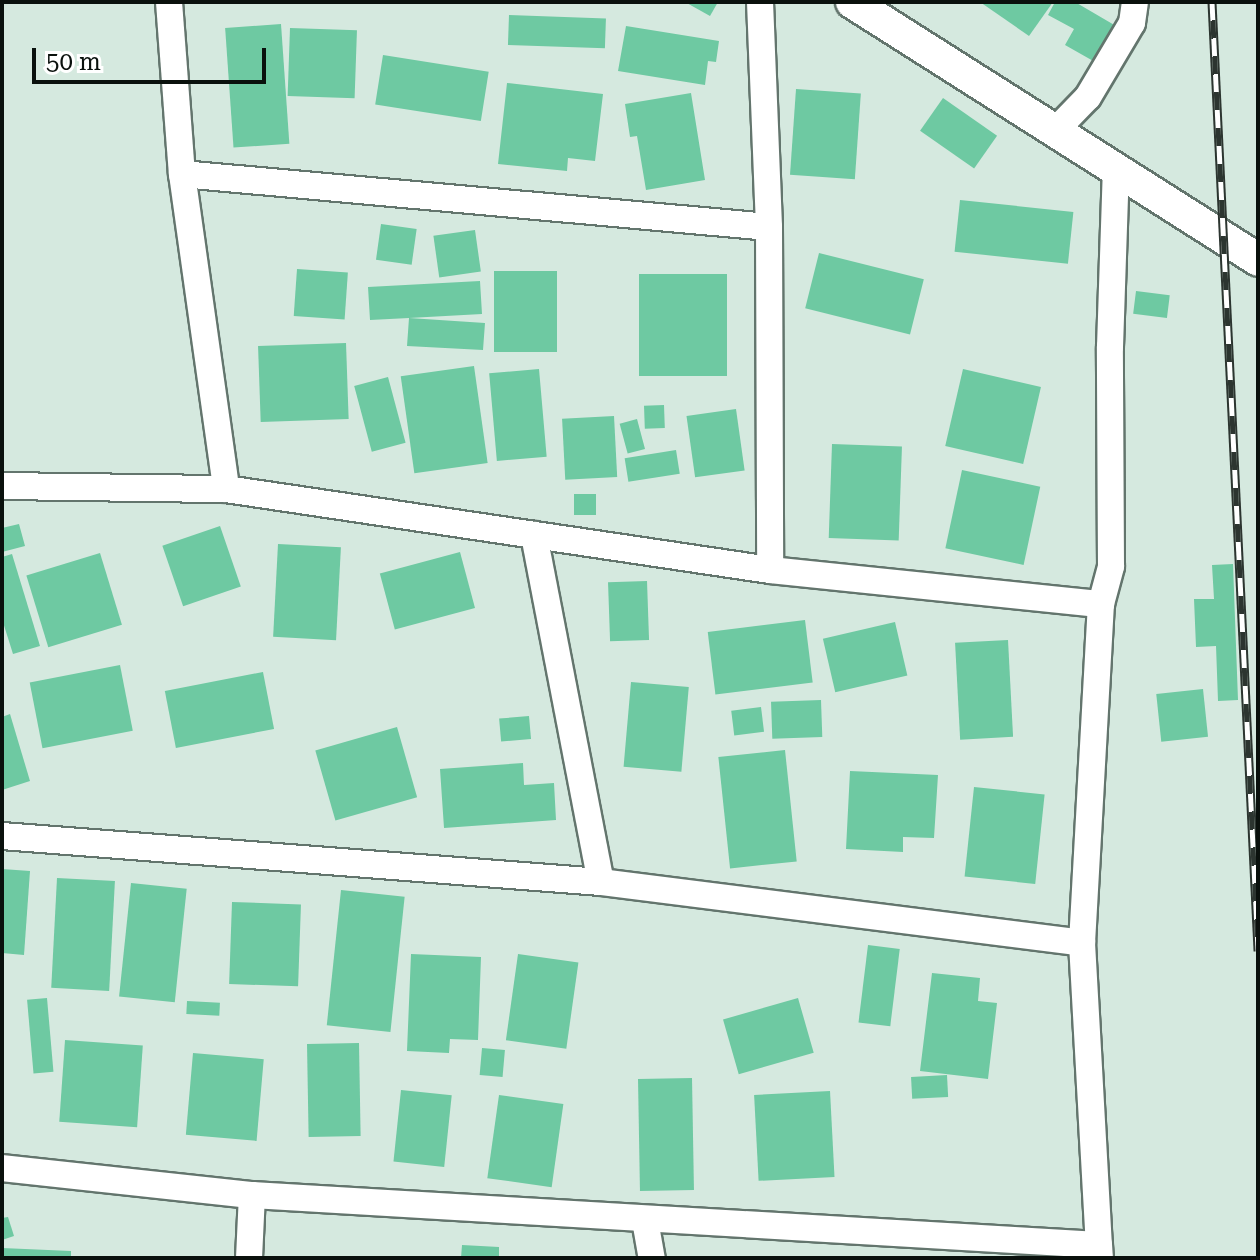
<!DOCTYPE html>
<style>
body{margin:0}
#map{position:relative;width:1260px;height:1260px;overflow:hidden;background:#d5e9df;font-family:"Roboto Serif",serif}
div>[style]{position:absolute}
[style*='--x']{left:calc(var(--x)*1px);top:calc(var(--y)*1px);width:calc(var(--w)*1px);rotate:calc(var(--a)*1deg)}
.building>*{inset:0;background:#6ec9a2;transform-origin:0 0}
.roads{filter:drop-shadow(2px 0 #63756d) drop-shadow(-2px 0 #63756d) drop-shadow(0 2px #63756d) drop-shadow(0 -2px #63756d)}
.minor>*{height:26px;margin:-13px;padding:0 13px;transform-origin:13px;border-radius:13px;background:#fff}
.tertiary>*{height:32px;margin:-16px;padding:0 16px;transform-origin:16px;border-radius:16px;background:#fff}
.rail>*{height:9px;margin-top:-4.5px;transform-origin:0;background:repeating-linear-gradient(90deg,#fff 0 18px,#2c3530 0 36px);box-sizing:border-box;border-block:2px solid #2c3530}
span{translate:-50% -50%;white-space:nowrap;text-align:center;line-height:1.15;-webkit-text-stroke:7px #fff;paint-order:stroke}
.frame{position:absolute;inset:0;border:4px solid #0a110d;pointer-events:none}
.scale{position:absolute;left:32px;top:48px;width:234px;height:36px;box-sizing:border-box;border:4px solid #0a110d;border-top:0;padding-left:10px;font-size:24px;line-height:28px;white-space:nowrap;color:#0a110d;-webkit-text-stroke:6px #fff;paint-order:stroke}
</style>
<div id="map">
<div class="building">
<i style="clip-path:polygon(685px 2px,718px 2px,710px 16px)"></i>
<i style="clip-path:polygon(980px 2px,1053px 2px,1029px 36px)"></i>
<i style="clip-path:polygon(1055px 2px,1075px 2px,1116px 26px,1095px 62px,1065px 45px,1074px 29px,1048px 15px)"></i>
<i style="left:509px;top:15px;width:97px;height:30px;rotate:2deg"></i>
<i style="left:281px;top:24px;width:120px;height:56px;rotate:86deg"></i>
<i style="clip-path:polygon(626px 26px,719px 41px,716px 62px,708px 61px,705px 85px,618px 71px)"></i>
<i style="left:290px;top:28px;width:67px;height:68px;rotate:2deg"></i>
<i style="left:383px;top:55px;width:107px;height:50px;rotate:9deg"></i>
<i style="clip-path:polygon(507px 83px,603px 94px,595px 161px,568px 158px,567px 171px,498px 164px)"></i>
<i style="left:796px;top:89px;width:65px;height:86px;rotate:4deg"></i>
<i style="clip-path:polygon(691px 93px,705px 180px,646px 190px,637px 136px,630px 137px,625px 104px)"></i>
<i style="left:943px;top:98px;width:66px;height:40px;rotate:35deg"></i>
<i style="left:960px;top:200px;width:114px;height:52px;rotate:6deg"></i>
<i style="left:381px;top:224px;width:36px;height:36px;rotate:8deg"></i>
<i style="left:475px;top:230px;width:42px;height:42px;rotate:82deg"></i>
<i style="left:819px;top:253px;width:108px;height:57px;rotate:14deg"></i>
<i style="left:297px;top:269px;width:51px;height:47px;rotate:4deg"></i>
<i style="left:494px;top:271px;width:63px;height:81px"></i>
<i style="left:727px;top:274px;width:102px;height:88px;rotate:90deg"></i>
<i style="clip-path:polygon(480px 281px,482px 314px,409px 318px,485px 323px,483px 350px,407px 346px,409px 318px,370px 320px,368px 287px)"></i>
<i style="left:1136px;top:291px;width:34px;height:23px;rotate:7deg"></i>
<i style="left:346px;top:343px;width:76px;height:88px;rotate:88deg"></i>
<i style="left:474px;top:366px;width:98px;height:74px;rotate:82deg"></i>
<i style="left:539px;top:369px;width:88px;height:50px;rotate:85deg"></i>
<i style="left:963px;top:369px;width:80px;height:79px;rotate:13deg"></i>
<i style="left:388px;top:377px;width:68px;height:35px;rotate:75deg"></i>
<i style="left:664px;top:405px;width:23px;height:20px;rotate:88deg"></i>
<i style="left:736px;top:409px;width:62px;height:50px;rotate:82deg"></i>
<i style="left:614px;top:416px;width:61px;height:52px;rotate:87deg"></i>
<i style="left:637px;top:419px;width:31px;height:18px;rotate:75deg"></i>
<i style="left:832px;top:444px;width:70px;height:94px;rotate:2deg"></i>
<i style="left:676px;top:450px;width:24px;height:52px;rotate:81deg"></i>
<i style="left:962px;top:470px;width:80px;height:80px;rotate:12deg"></i>
<i style="left:574px;top:494px;width:22px;height:21px"></i>
<i style="clip-path:polygon(19px 524px,25px 546px,2px 552px,2px 528px)"></i>
<i style="left:220px;top:526px;width:64px;height:61px;rotate:71deg"></i>
<i style="left:278px;top:544px;width:63px;height:93px;rotate:3deg"></i>
<i style="left:460px;top:552px;width:58px;height:83px;rotate:75deg"></i>
<i style="left:100px;top:553px;width:75px;height:77px;rotate:73deg"></i>
<i style="clip-path:polygon(12px 554px,40px 646px,13px 654px,2px 619px,2px 557px)"></i>
<i style="clip-path:polygon(1233px 564px,1238px 700px,1218px 701px,1216px 646px,1196px 647px,1194px 599px,1214px 599px,1212px 565px)"></i>
<i style="left:647px;top:581px;width:59px;height:39px;rotate:88deg"></i>
<i style="left:805px;top:620px;width:63px;height:98px;rotate:83deg"></i>
<i style="left:895px;top:622px;width:55px;height:74px;rotate:77deg"></i>
<i style="left:1008px;top:640px;width:97px;height:53px;rotate:87deg"></i>
<i style="left:120px;top:665px;width:67px;height:92px;rotate:79deg"></i>
<i style="left:263px;top:672px;width:58px;height:100px;rotate:79deg"></i>
<i style="left:631px;top:682px;width:58px;height:85px;rotate:5deg"></i>
<i style="left:1203px;top:689px;width:48px;height:47px;rotate:84deg"></i>
<i style="left:821px;top:700px;width:37px;height:50px;rotate:88deg"></i>
<i style="left:761px;top:707px;width:25px;height:30px;rotate:83deg"></i>
<i style="clip-path:polygon(10px 714px,30px 781px,2px 790px,2px 717px)"></i>
<i style="left:529px;top:716px;width:23px;height:30px;rotate:85deg"></i>
<i style="left:397px;top:727px;width:73px;height:85px;rotate:74deg"></i>
<i style="left:785px;top:750px;width:112px;height:67px;rotate:84deg"></i>
<i style="clip-path:polygon(523px 763px,524px 785px,554px 783px,556px 820px,444px 828px,440px 769px)"></i>
<i style="clip-path:polygon(850px 771px,938px 775px,934px 838px,903px 837px,903px 852px,846px 849px)"></i>
<i style="left:974px;top:787px;width:71px;height:90px;rotate:6deg"></i>
<i style="clip-path:polygon(2px 869px,30px 871px,24px 955px,2px 953px)"></i>
<i style="left:57px;top:878px;width:58px;height:110px;rotate:3deg"></i>
<i style="left:131px;top:883px;width:56px;height:114px;rotate:6deg"></i>
<i style="left:341px;top:890px;width:64px;height:136px;rotate:6deg"></i>
<i style="left:232px;top:902px;width:69px;height:82px;rotate:2deg"></i>
<i style="left:868px;top:945px;width:32px;height:78px;rotate:7deg"></i>
<i style="clip-path:polygon(411px 954px,481px 957px,478px 1040px,450px 1039px,449px 1053px,407px 1051px)"></i>
<i style="left:518px;top:954px;width:61px;height:87px;rotate:8deg"></i>
<i style="clip-path:polygon(932px 973px,980px 978px,978px 1001px,997px 1003px,988px 1079px,920px 1071px)"></i>
<i style="left:47px;top:998px;width:74px;height:20px;rotate:85deg"></i>
<i style="left:798px;top:998px;width:57px;height:78px;rotate:74deg"></i>
<i style="left:187px;top:1001px;width:33px;height:13px;rotate:3deg"></i>
<i style="left:65px;top:1040px;width:78px;height:82px;rotate:4deg"></i>
<i style="left:359px;top:1043px;width:93px;height:52px;rotate:89deg"></i>
<i style="left:482px;top:1048px;width:23px;height:27px;rotate:5deg"></i>
<i style="left:193px;top:1053px;width:71px;height:82px;rotate:5deg"></i>
<i style="left:947px;top:1075px;width:22px;height:36px;rotate:87deg"></i>
<i style="left:692px;top:1078px;width:112px;height:54px;rotate:89deg"></i>
<i style="left:401px;top:1090px;width:51px;height:72px;rotate:6deg"></i>
<i style="left:830px;top:1091px;width:86px;height:76px;rotate:87deg"></i>
<i style="left:499px;top:1095px;width:65px;height:84px;rotate:8deg"></i>
<i style="clip-path:polygon(8px 1217px,14px 1236px,2px 1240px,2px 1218px)"></i>
<i style="clip-path:polygon(462px 1245px,499px 1247px,499px 1258px,461px 1258px)"></i>
<i style="clip-path:polygon(2px 1248px,71px 1251px,71px 1258px,2px 1258px)"></i>
</div>
<div class="roads">
<div class="minor">
<i style="--x:169;--y:2;--w:172;--a:85.7"></i>
<i style="--x:182;--y:174;--w:318;--a:82"></i>
<i style="--x:760;--y:2;--w:225;--a:87.7"></i>
<i style="--x:769;--y:227;--w:343;--a:89.8"></i>
<i style="--x:1055;--y:131;--w:47;--a:-45.9"></i>
<i style="--x:1088;--y:97;--w:86;--a:-59.3"></i>
<i style="--x:1132;--y:23;--w:21;--a:-82"></i>
<i style="--x:182;--y:174;--w:589;--a:5.16"></i>
<i style="--x:2;--y:486;--w:224;--a:0.8"></i>
<i style="--x:226;--y:489;--w:550;--a:8.47"></i>
<i style="--x:770;--y:570;--w:333;--a:5.9"></i>
<i style="--x:1101;--y:604;--w:39;--a:-75"></i>
<i style="--x:1111;--y:566;--w:219;--a:-90.3"></i>
<i style="--x:1110;--y:347;--w:178;--a:-88.1"></i>
<i style="--x:534;--y:535;--w:353;--a:79.1"></i>
<i style="--x:2;--y:836;--w:601;--a:4.39"></i>
<i style="--x:601;--y:882;--w:485;--a:7.2"></i>
<i style="--x:1082;--y:943;--w:302;--a:86.8"></i>
<i style="--x:1082;--y:943;--w:340;--a:-86.8"></i>
<i style="--x:2;--y:1168;--w:251;--a:6.2"></i>
<i style="--x:252;--y:1195;--w:848;--a:3.38"></i>
<i style="--x:1099;--y:1245;--w:13;--a:86"></i>
<i style="--x:645;--y:1220;--w:39;--a:80"></i>
<i style="--x:249;--y:1258;--w:63;--a:-87.3"></i>
</div>
<div class="tertiary">
<i style="--x:852;--y:2;--w:481;--a:32.4"></i>
</div>
</div>
<div class="rail">
<i style="--x:1212;--y:2;--w:950;--a:87.22"></i>
</div>
<div class="frame"></div>
<div class="scale">50 m</div>
</div>
